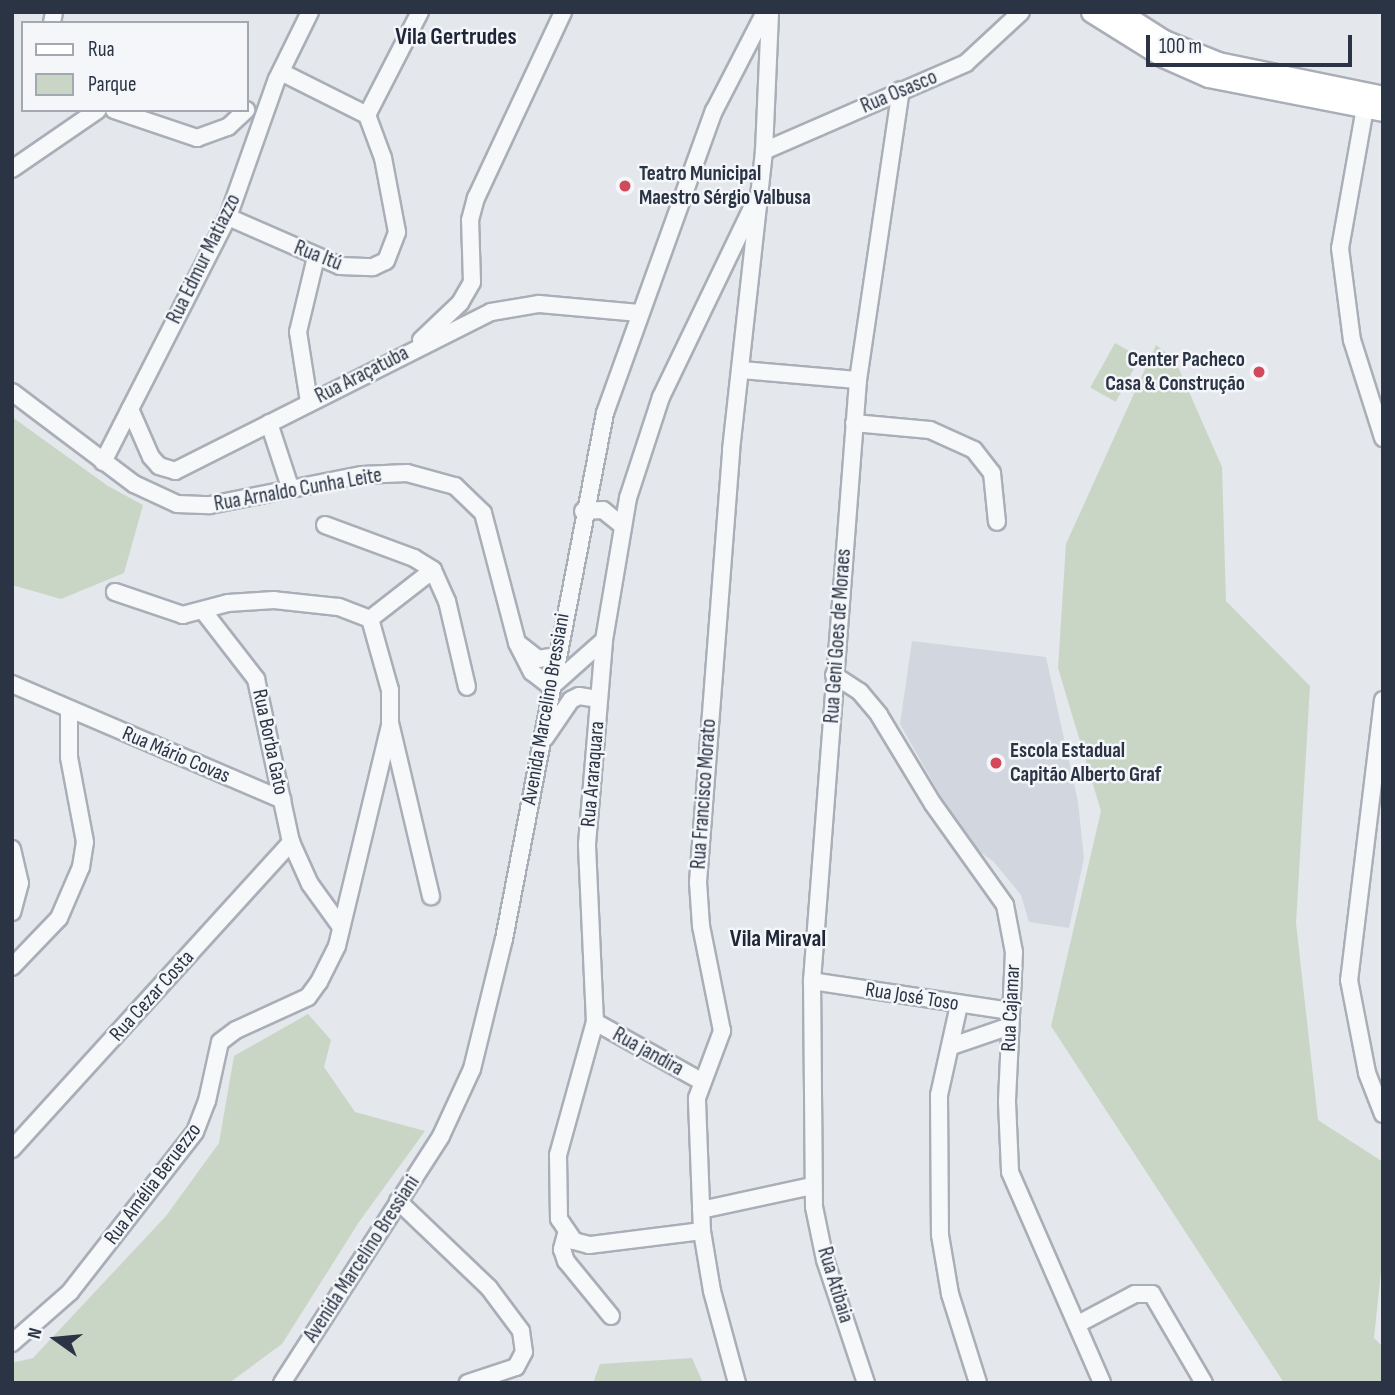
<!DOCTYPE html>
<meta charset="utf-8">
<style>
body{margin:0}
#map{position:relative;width:1395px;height:1395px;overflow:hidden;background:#e4e7ec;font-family:"Sofia Sans Condensed",sans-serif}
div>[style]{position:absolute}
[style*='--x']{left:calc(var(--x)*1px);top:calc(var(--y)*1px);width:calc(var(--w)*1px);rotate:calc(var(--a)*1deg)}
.built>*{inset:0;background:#d2d6de}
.green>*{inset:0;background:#c9d6c5;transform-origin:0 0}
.roads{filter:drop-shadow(2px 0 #a9aeb7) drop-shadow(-2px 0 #a9aeb7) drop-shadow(0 2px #a9aeb7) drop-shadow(0 -2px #a9aeb7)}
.minor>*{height:16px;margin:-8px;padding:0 8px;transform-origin:8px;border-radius:8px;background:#f7f8fa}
.major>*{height:19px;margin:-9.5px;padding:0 9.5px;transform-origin:9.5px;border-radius:9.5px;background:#fff}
.dots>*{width:19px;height:19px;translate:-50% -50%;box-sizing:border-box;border:4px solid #f4f6f9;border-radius:50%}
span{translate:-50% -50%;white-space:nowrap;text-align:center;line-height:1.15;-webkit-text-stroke:5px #f4f6f9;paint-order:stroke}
.street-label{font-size:21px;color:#2b3445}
.poi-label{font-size:21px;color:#2b3445;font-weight:700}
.left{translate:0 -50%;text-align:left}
.right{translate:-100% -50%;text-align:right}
.quarter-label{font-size:24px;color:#1d2536;font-weight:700}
.frame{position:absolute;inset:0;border:14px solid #2b3445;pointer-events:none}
.legend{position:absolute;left:21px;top:21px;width:228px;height:91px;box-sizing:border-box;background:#f4f6f9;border:2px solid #a4a8b1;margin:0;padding:9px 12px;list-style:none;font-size:21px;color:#2b3445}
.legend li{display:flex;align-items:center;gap:14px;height:35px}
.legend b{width:35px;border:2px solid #a4a8b1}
.north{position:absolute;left:21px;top:1304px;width:70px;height:70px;-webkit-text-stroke:5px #f4f6f9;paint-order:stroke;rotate:285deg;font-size:19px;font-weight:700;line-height:28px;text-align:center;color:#2b3445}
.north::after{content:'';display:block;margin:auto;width:24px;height:32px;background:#2b3445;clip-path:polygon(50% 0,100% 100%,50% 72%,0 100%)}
.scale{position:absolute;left:1146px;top:35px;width:206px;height:32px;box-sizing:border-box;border:4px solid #2b3445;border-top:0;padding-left:9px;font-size:21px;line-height:24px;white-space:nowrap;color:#2b3445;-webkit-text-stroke:5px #f4f6f9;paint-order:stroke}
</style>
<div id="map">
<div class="built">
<i style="clip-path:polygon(912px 641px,1046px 657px,1078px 802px,1084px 858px,1069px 928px,1029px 922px,1021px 895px,993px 861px,968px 844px,900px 724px)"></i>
</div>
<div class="green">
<i style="left:1115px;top:343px;width:29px;height:51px;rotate:29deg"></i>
<i style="clip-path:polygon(1156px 345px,1175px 360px,1222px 467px,1226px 601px,1310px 686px,1296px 923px,1318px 1120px,1383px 1162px,1383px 1252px,1374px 1338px,1383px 1347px,1383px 1383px,1284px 1383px,1051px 1026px,1101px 811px,1058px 668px,1066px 544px)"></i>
<i style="clip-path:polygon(12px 417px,108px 486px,143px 505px,124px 573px,61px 599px,12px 585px)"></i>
<i style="clip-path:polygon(308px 1014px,331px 1040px,324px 1067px,355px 1112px,425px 1131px,359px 1222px,282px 1344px,229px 1383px,12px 1383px,12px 1363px,33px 1358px,166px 1216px,219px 1143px,234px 1056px)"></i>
<i style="clip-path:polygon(692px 1358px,703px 1383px,593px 1383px,600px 1364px)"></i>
</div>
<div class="roads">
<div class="minor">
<i style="--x:52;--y:23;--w:11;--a:-80"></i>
<i style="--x:281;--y:72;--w:96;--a:26.6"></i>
<i style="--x:1365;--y:108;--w:142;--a:100.1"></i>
<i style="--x:1340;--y:248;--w:93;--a:82.6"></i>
<i style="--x:1352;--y:340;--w:103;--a:72.4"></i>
<i style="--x:114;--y:110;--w:88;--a:18.6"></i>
<i style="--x:197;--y:138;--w:33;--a:-20"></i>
<i style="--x:228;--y:127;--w:25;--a:-43"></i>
<i style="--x:367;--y:115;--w:116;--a:-62.8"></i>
<i style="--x:764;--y:151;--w:220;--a:-23.5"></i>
<i style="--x:966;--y:63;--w:75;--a:-42.8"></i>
<i style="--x:12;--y:169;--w:104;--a:-34.5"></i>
<i style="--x:228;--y:217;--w:122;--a:23.6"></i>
<i style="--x:340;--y:266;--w:33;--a:2"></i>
<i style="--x:373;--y:267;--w:14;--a:-25"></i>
<i style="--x:386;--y:261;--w:31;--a:-69"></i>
<i style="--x:397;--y:232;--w:75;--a:-100.7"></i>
<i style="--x:383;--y:158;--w:46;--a:-110.4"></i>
<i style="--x:421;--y:340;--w:54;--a:-43.5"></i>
<i style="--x:460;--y:303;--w:24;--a:-60"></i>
<i style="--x:472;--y:282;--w:62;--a:-91.8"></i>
<i style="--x:470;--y:220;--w:23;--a:-75"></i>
<i style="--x:476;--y:198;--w:205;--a:-64.9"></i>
<i style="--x:741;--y:370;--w:117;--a:4.9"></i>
<i style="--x:12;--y:392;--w:153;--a:37"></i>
<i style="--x:134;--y:484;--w:47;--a:24.9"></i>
<i style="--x:177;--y:504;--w:33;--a:2"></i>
<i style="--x:210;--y:505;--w:155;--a:-11.2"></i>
<i style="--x:362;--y:475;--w:45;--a:-2.5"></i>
<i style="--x:407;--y:473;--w:50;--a:15.2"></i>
<i style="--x:455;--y:486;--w:39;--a:44"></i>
<i style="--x:483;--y:513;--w:134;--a:75.3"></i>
<i style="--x:517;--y:643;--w:33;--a:63"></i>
<i style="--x:532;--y:672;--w:24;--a:38"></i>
<i style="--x:551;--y:687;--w:71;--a:-41.6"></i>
<i style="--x:309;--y:402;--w:71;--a:-98.9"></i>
<i style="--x:298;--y:332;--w:77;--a:-76.5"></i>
<i style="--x:130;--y:409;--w:52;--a:66.4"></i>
<i style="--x:151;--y:457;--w:12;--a:48"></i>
<i style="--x:159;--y:466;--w:17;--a:17"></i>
<i style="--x:175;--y:471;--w:354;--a:-26.7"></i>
<i style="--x:491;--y:312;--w:49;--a:-9.5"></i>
<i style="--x:539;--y:304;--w:101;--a:5.1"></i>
<i style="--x:269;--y:423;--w:67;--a:71.8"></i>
<i style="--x:854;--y:423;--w:76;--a:5.3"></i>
<i style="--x:930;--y:430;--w:48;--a:24.4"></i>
<i style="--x:974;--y:450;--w:29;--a:52"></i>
<i style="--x:992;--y:473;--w:49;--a:84.2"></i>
<i style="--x:103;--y:462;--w:275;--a:-63"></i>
<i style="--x:228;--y:217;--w:146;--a:-70.5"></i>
<i style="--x:277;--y:79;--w:75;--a:-63.8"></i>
<i style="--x:583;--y:511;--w:20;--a:-3"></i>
<i style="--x:603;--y:510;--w:26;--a:39"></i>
<i style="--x:325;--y:525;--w:95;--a:20.3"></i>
<i style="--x:414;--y:558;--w:22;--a:32"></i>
<i style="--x:433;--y:570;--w:34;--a:66"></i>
<i style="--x:447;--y:601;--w:88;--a:76.9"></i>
<i style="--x:204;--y:612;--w:85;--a:52.2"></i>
<i style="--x:256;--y:679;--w:167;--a:77.9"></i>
<i style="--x:291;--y:842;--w:46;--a:65.7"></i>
<i style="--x:310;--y:884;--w:53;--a:54.2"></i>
<i style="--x:370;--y:619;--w:80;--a:-37.9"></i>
<i style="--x:519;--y:644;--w:24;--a:38"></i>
<i style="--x:538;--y:659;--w:18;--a:-9"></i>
<i style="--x:834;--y:675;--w:31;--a:33"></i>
<i style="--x:860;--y:692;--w:30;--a:50"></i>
<i style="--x:879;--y:715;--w:104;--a:58.8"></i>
<i style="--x:933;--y:804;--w:124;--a:54.5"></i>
<i style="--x:1005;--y:905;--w:48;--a:79.2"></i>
<i style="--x:1014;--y:952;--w:150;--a:92.7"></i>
<i style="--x:1007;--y:1102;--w:70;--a:87.5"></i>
<i style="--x:1010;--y:1172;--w:230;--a:66.4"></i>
<i style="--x:12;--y:684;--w:294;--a:23.2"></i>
<i style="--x:1383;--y:700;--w:282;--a:96.9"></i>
<i style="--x:1349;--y:980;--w:95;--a:79"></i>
<i style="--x:1367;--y:1073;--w:44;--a:68.7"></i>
<i style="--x:391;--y:727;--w:174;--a:76.7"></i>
<i style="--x:545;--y:738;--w:46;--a:-55.6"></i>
<i style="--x:571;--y:700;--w:9;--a:-27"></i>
<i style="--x:579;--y:696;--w:20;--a:9"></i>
<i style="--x:12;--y:849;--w:35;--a:77"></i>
<i style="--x:20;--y:883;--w:30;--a:105"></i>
<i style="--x:12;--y:967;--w:68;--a:-46.2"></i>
<i style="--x:59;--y:918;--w:56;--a:-66.7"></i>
<i style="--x:81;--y:867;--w:25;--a:-81"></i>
<i style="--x:85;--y:842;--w:86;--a:-100.7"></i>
<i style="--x:69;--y:757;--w:47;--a:-90"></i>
<i style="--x:812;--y:981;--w:201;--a:8.6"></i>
<i style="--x:959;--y:1005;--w:92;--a:102.5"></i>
<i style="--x:939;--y:1095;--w:140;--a:89.6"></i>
<i style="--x:940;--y:1235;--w:60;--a:80.4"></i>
<i style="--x:950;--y:1294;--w:93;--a:72.5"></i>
<i style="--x:595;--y:1022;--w:121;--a:29.1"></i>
<i style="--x:952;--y:1046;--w:61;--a:-19"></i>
<i style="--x:12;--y:1149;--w:415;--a:-47.7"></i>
<i style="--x:398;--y:1201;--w:126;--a:43.7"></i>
<i style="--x:489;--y:1288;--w:54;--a:53.3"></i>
<i style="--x:521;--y:1331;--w:21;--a:82"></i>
<i style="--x:524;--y:1352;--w:17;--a:118"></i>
<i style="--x:516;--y:1367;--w:51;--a:161.6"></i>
<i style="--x:701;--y:1210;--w:114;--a:-12.2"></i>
<i style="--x:702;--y:1231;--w:114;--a:172.9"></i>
<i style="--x:589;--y:1245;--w:16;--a:-165"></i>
<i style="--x:574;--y:1241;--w:27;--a:-124"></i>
<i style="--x:559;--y:1219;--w:64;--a:-90.9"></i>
<i style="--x:558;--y:1155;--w:138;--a:-74.5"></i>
<i style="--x:595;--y:1022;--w:178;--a:-92.6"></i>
<i style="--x:587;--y:844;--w:205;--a:-85.2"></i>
<i style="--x:604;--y:640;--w:144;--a:-80.4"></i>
<i style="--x:628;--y:498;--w:106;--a:-71.9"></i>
<i style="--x:661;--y:397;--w:214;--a:-64.3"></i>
<i style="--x:566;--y:1234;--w:16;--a:105"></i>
<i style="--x:562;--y:1249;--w:13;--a:72"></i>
<i style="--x:566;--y:1261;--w:71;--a:50.7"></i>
<i style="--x:1078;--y:1324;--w:64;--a:-27.8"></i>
<i style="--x:1135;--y:1294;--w:17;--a:0"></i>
<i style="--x:1152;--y:1294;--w:103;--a:59.7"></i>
<i style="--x:12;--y:1343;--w:77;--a:-41.3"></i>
<i style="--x:70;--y:1292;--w:203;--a:-52"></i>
<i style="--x:195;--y:1132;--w:33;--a:-69"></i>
<i style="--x:207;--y:1101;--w:60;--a:-77.6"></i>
<i style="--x:220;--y:1042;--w:20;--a:-37"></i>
<i style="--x:236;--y:1030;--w:79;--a:-24.6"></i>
<i style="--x:308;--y:997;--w:19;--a:-54"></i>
<i style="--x:319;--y:982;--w:40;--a:-63.4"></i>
<i style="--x:337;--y:946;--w:227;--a:-76.5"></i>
<i style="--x:390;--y:725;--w:35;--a:-90"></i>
<i style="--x:390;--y:690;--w:74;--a:-105.7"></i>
<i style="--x:370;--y:619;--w:34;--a:-159"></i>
<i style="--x:338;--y:607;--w:64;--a:-173.8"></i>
<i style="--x:274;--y:600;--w:46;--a:176.3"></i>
<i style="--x:228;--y:603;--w:47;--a:165.1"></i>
<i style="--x:183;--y:615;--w:72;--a:-161.3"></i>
<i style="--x:282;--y:1383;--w:294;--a:-57.2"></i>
<i style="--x:441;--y:1136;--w:74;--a:-65.2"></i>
<i style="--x:472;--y:1069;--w:134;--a:-76.2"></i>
<i style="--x:504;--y:939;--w:536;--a:-79.13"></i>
<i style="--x:605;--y:413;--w:321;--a:-70.2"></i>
<i style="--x:714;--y:111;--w:111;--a:-62.7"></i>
<i style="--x:737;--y:1383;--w:95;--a:-105.2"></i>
<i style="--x:712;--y:1291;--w:61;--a:-99.5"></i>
<i style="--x:702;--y:1231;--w:133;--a:-92.2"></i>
<i style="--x:697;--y:1098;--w:72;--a:-69.5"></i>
<i style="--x:722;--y:1031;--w:107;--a:-101.3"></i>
<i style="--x:701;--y:926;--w:44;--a:-93.9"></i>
<i style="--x:698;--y:882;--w:433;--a:-85.6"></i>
<i style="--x:731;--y:450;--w:301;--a:-83.7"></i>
<i style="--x:764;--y:151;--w:139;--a:-87.5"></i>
<i style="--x:866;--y:1383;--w:130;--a:-108.4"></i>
<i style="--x:825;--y:1260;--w:54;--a:-101.7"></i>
<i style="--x:814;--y:1207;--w:226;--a:-90.5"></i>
<i style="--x:812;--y:981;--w:603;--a:-85.62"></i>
<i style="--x:858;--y:380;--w:293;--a:-81.6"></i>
</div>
<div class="major">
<i style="--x:1091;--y:12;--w:85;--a:32"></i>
<i style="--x:1163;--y:57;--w:49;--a:24"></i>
<i style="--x:1208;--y:77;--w:178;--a:11"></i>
<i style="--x:1120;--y:12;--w:52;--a:32.5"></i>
<i style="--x:1164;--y:40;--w:58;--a:22.2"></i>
<i style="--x:1218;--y:62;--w:168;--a:11.6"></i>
</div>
</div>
<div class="dots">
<i style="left:625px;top:186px;background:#d1495b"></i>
<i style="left:1259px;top:372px;background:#d1495b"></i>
<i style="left:996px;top:763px;background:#d1495b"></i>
</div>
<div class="street-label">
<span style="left:899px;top:92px;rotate:-23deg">Rua Osasco</span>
<span style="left:318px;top:256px;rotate:21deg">Rua Itú</span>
<span style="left:204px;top:259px;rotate:-64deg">Rua Edmur Matiazzo</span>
<span style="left:362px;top:375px;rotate:-27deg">Rua Araçatuba</span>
<span style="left:298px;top:490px;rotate:-10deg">Rua Arnaldo Cunha Leite</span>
<span style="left:838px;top:636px;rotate:-86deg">Rua Geni Goes de Moraes</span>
<span style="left:546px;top:709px;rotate:-80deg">Avenida Marcelino Bressiani</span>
<span style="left:270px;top:742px;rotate:78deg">Rua Borba Gato</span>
<span style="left:176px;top:755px;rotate:23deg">Rua Mário Covas</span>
<span style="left:593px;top:774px;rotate:-85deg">Rua Araraquara</span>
<span style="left:704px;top:794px;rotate:-86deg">Rua Francisco Morato</span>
<span style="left:152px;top:996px;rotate:-48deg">Rua Cezar Costa</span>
<span style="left:912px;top:997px;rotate:9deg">Rua José Toso</span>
<span style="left:1011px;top:1008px;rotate:-87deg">Rua Cajamar</span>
<span style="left:648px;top:1052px;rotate:29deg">Rua jandira</span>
<span style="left:153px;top:1184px;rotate:-53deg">Rua Amélia Beruezzo</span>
<span style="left:362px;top:1259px;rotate:-57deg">Avenida Marcelino Bressiani</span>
<span style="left:835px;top:1285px;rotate:73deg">Rua Atibaia</span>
</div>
<div class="poi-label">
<span class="left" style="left:639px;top:186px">Teatro Municipal<br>Maestro Sérgio Valbusa</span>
<span class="right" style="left:1245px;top:372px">Center Pacheco<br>Casa &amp; Construção</span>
<span class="left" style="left:1010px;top:763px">Escola Estadual<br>Capitão Alberto Graf</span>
</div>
<div class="quarter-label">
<span style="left:456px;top:37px">Vila Gertrudes</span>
<span style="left:778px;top:939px">Vila Miraval</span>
</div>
<div class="frame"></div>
<ul class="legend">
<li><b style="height:9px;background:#fff"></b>Rua</li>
<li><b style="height:19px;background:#c9d6c5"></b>Parque</li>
</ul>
<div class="north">N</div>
<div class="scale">100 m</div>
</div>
